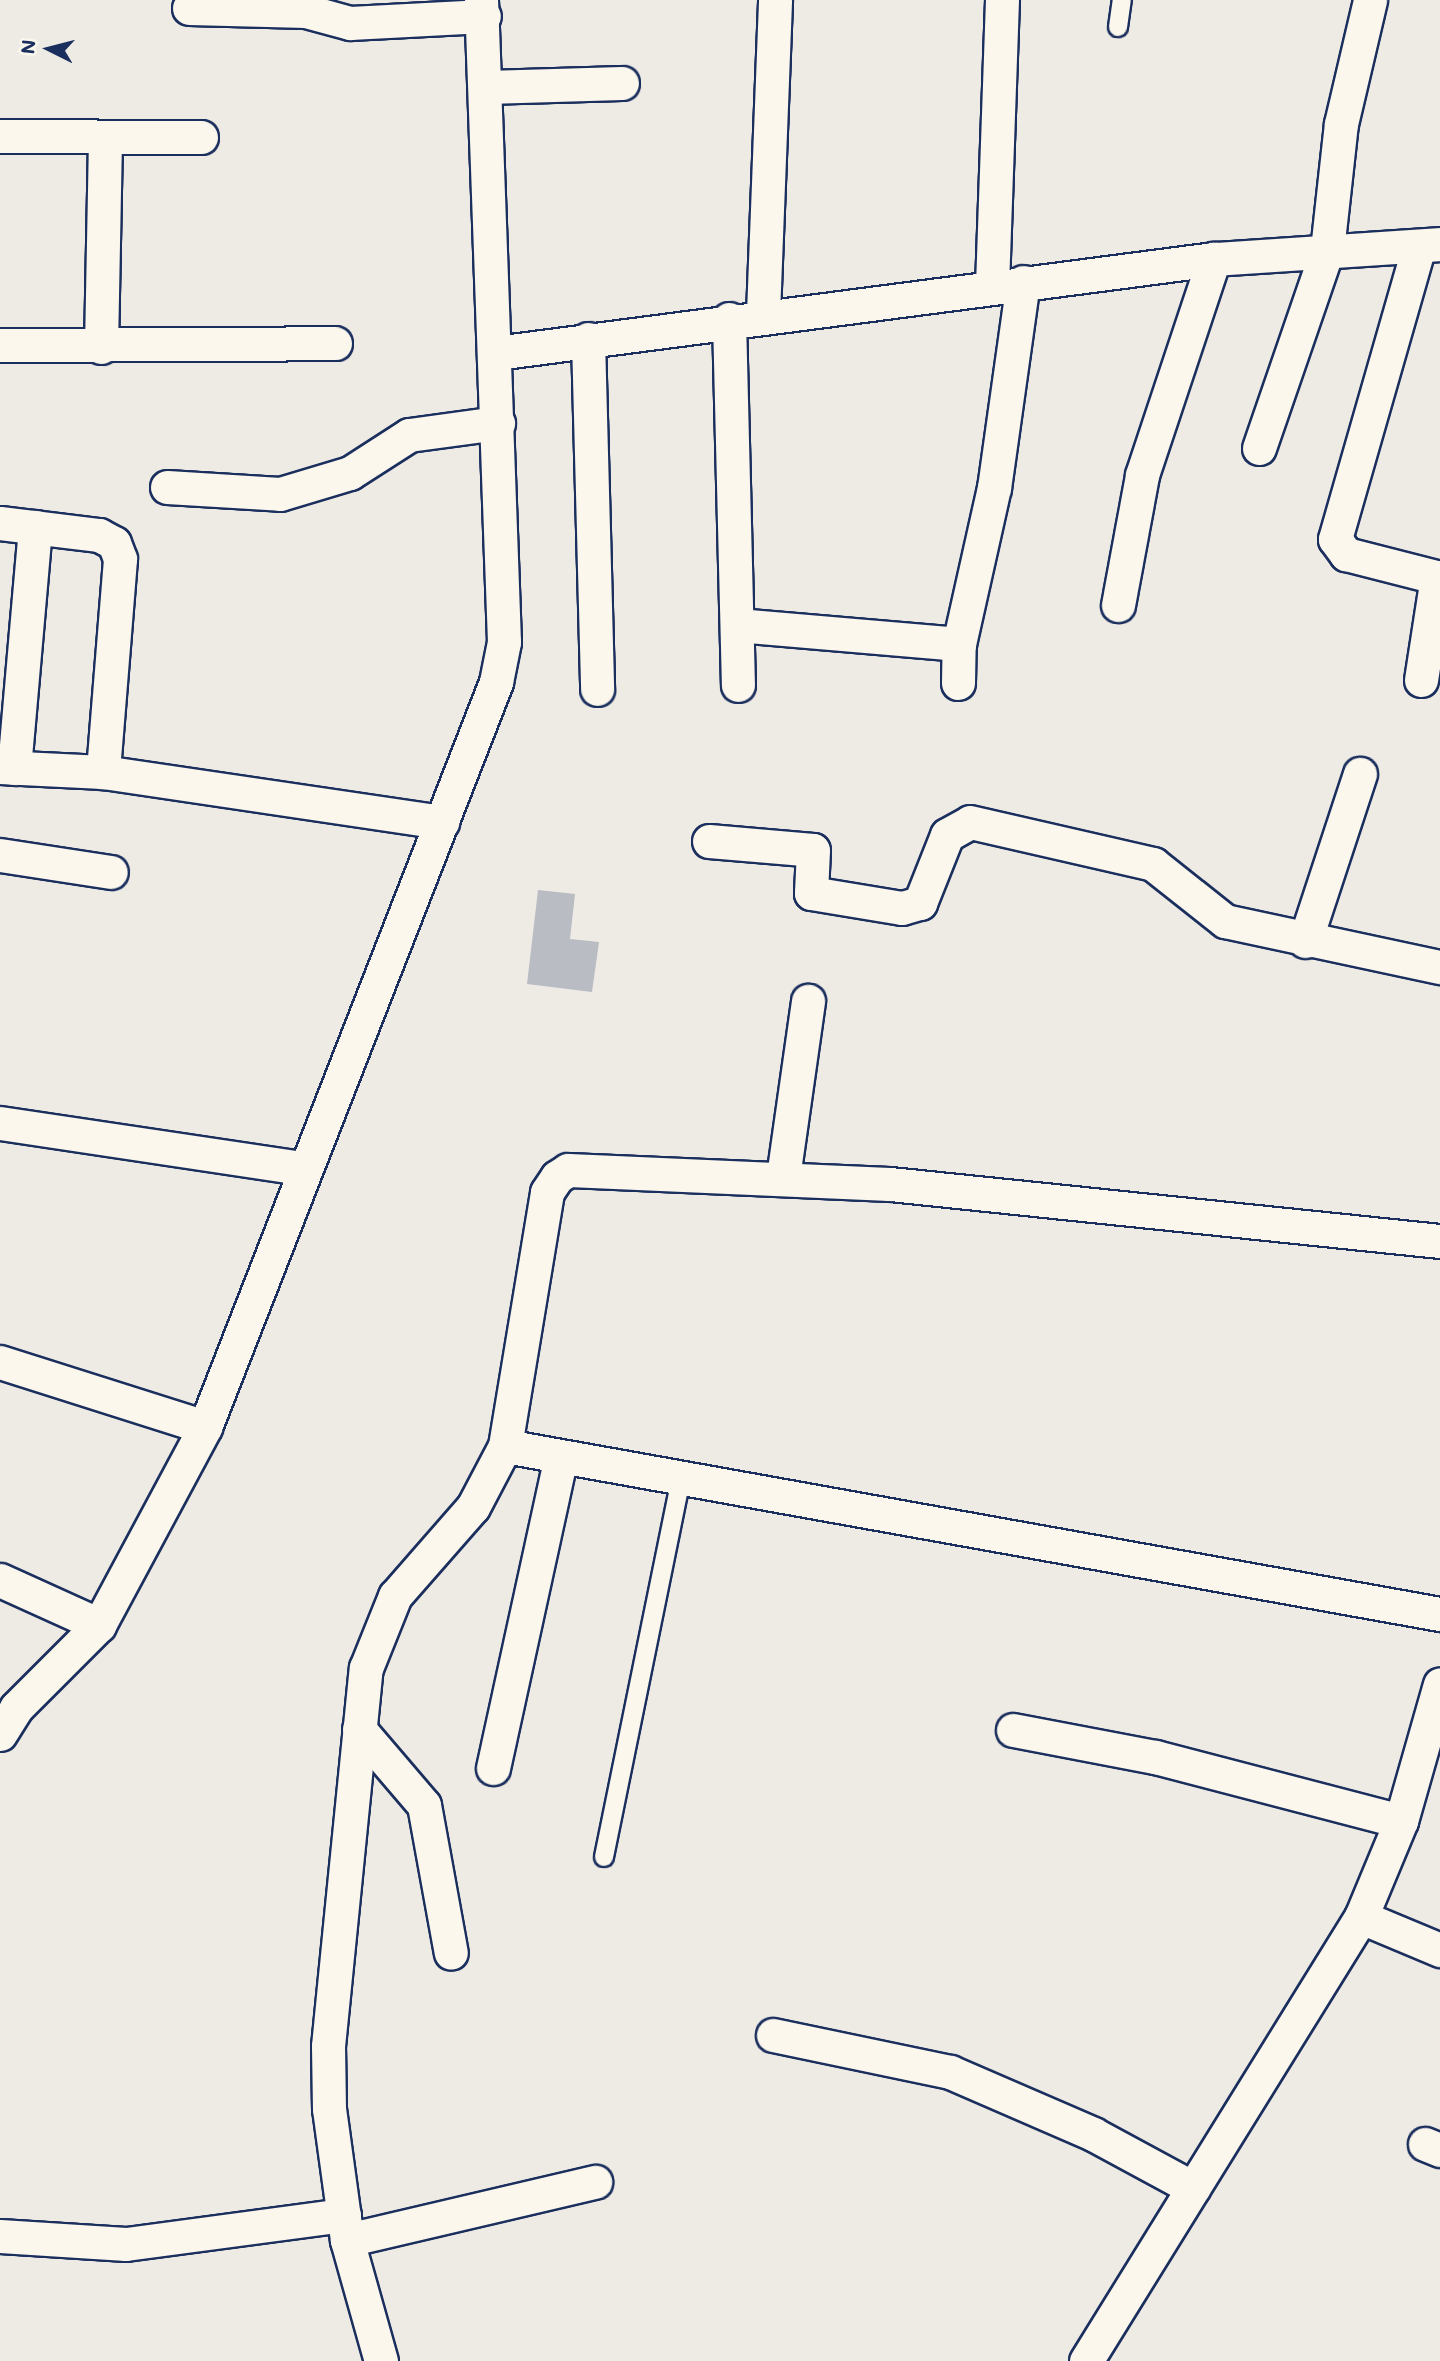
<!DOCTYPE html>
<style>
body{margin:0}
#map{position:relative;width:1440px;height:2361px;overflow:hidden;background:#eeebe4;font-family:Mali,sans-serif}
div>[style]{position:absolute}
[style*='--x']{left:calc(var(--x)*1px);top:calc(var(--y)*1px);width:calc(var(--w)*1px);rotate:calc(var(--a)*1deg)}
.building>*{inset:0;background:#b9bcc3}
.roads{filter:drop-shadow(2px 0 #1b2f5e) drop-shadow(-2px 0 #1b2f5e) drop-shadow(0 2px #1b2f5e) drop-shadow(0 -2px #1b2f5e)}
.lane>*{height:18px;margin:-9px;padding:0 9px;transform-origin:9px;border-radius:9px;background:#fbf7ec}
.street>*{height:33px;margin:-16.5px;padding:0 16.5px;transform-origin:16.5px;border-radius:16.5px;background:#fbf7ec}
span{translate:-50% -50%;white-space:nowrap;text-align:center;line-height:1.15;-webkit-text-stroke:6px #fbf7ec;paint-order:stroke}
.north{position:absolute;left:14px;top:14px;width:70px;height:70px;-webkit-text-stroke:5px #fbf7ec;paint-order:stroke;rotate:276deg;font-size:19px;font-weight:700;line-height:28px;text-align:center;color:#1b2f5e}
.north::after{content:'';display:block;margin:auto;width:24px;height:32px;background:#1b2f5e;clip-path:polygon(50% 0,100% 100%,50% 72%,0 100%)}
</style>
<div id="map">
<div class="building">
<i style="clip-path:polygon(538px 890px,575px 894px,570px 939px,599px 942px,592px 992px,527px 984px)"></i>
</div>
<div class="roads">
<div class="lane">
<i style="--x:1118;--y:27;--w:27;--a:-82"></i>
<i style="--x:604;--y:1857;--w:387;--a:-78.5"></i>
</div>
<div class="street">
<i style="--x:189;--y:8;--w:117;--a:1.5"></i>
<i style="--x:306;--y:11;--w:46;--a:15.3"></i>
<i style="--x:350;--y:23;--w:134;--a:-3"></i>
<i style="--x:486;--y:87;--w:136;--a:-1.7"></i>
<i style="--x:0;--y:136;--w:201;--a:0.3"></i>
<i style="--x:1419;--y:246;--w:305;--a:106"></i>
<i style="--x:1335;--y:539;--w:19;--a:54"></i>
<i style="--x:1346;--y:554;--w:97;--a:14.3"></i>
<i style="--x:992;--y:286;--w:286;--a:-88"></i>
<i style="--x:763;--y:314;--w:314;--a:-87.8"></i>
<i style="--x:729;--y:319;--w:366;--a:88.6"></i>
<i style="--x:588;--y:339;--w:350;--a:88.5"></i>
<i style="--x:0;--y:345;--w:335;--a:-0.3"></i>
<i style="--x:101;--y:347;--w:207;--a:-88.9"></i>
<i style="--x:496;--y:353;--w:724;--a:-7.46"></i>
<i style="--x:1214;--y:259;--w:226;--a:-3.8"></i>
<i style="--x:1259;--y:448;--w:209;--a:-71"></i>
<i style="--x:1327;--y:250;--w:127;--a:-83.7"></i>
<i style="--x:1341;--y:124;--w:127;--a:-76.8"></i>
<i style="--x:167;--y:487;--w:113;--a:3.5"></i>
<i style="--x:280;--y:494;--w:73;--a:-16.7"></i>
<i style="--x:350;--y:473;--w:70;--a:-32.8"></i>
<i style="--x:409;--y:435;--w:90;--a:-7.7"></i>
<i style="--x:0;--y:523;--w:100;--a:6.9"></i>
<i style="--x:99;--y:535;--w:17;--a:28"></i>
<i style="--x:114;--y:543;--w:17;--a:69"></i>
<i style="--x:120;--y:559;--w:214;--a:94.6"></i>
<i style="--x:1118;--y:605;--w:132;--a:-79.5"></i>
<i style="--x:1142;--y:475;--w:228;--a:-71.6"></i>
<i style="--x:737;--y:625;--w:223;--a:4.9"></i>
<i style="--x:1421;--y:680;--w:104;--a:-81.2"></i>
<i style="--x:958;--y:683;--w:39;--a:-89"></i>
<i style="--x:959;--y:644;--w:160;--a:-77.4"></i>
<i style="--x:994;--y:488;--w:208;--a:-82"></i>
<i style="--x:0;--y:767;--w:103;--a:2.8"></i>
<i style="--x:103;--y:772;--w:343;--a:8.4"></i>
<i style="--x:14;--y:768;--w:242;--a:-85"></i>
<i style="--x:709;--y:841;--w:104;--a:4.9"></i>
<i style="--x:813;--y:850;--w:43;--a:92.7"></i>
<i style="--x:811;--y:893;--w:92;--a:9.4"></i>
<i style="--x:902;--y:908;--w:19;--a:-16"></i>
<i style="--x:920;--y:903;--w:73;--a:-68.3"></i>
<i style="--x:947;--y:835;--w:26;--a:-29"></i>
<i style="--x:970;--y:822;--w:188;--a:12.9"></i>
<i style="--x:1153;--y:864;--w:92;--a:38.4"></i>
<i style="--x:1225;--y:921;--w:220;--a:12.1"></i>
<i style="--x:0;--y:855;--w:112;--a:8.7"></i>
<i style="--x:1305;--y:941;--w:176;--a:-71.8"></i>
<i style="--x:0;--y:1123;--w:304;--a:8.5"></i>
<i style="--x:783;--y:1177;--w:178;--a:-81.9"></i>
<i style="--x:0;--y:1362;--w:215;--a:17.6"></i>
<i style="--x:505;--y:1446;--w:950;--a:10.19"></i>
<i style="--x:0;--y:1580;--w:109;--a:24.4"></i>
<i style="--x:359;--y:1729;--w:100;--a:49.5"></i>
<i style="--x:424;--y:1805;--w:150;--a:79.7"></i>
<i style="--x:1013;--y:1730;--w:145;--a:10.8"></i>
<i style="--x:1155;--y:1757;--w:254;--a:14.6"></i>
<i style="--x:0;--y:1734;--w:31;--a:-58"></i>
<i style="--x:16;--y:1708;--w:117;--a:-45"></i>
<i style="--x:99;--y:1625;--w:225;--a:-61.8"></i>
<i style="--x:205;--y:1427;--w:800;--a:-68.66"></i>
<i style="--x:496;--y:682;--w:41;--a:-78.7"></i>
<i style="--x:504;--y:642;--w:642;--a:-92.05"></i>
<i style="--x:493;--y:1768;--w:319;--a:-77.7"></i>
<i style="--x:1361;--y:1917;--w:86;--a:22.7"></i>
<i style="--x:773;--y:2035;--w:181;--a:11.8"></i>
<i style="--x:950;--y:2072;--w:156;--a:23.4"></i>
<i style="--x:1093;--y:2134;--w:114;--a:28.4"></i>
<i style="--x:1425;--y:2144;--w:16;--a:22"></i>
<i style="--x:0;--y:2236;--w:126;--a:3.6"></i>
<i style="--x:126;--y:2244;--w:220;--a:-7.6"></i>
<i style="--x:347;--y:2240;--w:255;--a:-13.2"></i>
<i style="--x:381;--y:2361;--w:126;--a:-105.7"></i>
<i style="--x:347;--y:2240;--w:132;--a:-97.8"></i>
<i style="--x:329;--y:2109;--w:63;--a:-90.9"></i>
<i style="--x:328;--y:2046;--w:380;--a:-84.3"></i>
<i style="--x:366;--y:1668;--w:78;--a:-68.1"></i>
<i style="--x:395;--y:1596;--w:118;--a:-48.8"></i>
<i style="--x:473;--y:1507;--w:69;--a:-62.3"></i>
<i style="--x:505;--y:1446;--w:257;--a:-80.6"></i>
<i style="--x:547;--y:1192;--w:18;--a:-56"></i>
<i style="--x:557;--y:1177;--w:13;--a:-32"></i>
<i style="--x:568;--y:1170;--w:322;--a:2.5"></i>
<i style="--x:890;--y:1184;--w:553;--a:5.92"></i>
<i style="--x:1086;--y:2361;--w:522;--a:-58.23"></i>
<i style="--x:1361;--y:1917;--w:104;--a:-67.4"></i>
<i style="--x:1401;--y:1821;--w:142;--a:-74.1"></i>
</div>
</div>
<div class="north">N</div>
</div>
